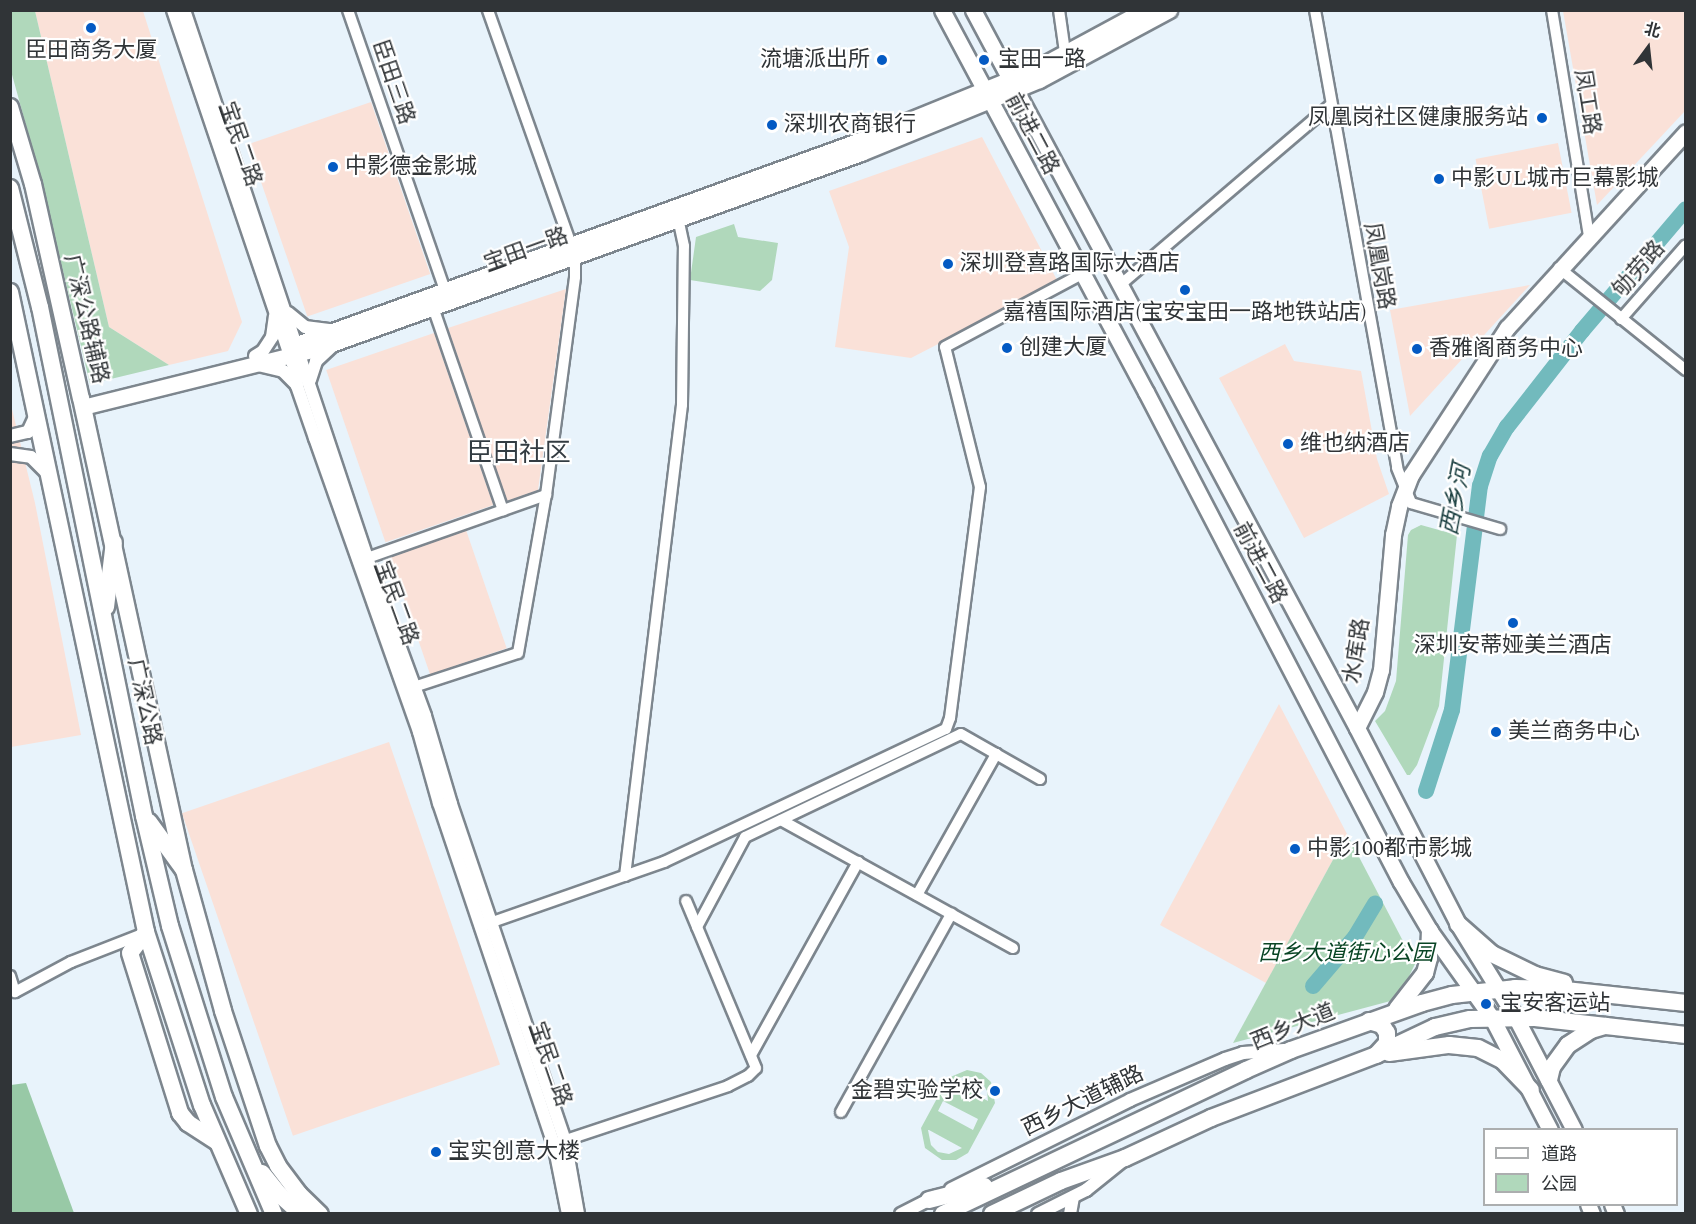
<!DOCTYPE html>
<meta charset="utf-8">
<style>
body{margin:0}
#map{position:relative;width:1696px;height:1224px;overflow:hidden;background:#e8f3fb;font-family:Spectral,"Noto Sans SC",serif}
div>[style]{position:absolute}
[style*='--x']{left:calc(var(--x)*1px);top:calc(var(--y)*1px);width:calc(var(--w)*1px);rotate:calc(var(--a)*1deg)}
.commercial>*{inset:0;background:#fae1d8;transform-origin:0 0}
.green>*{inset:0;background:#b0d8bb}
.forest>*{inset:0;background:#98c9a6}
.river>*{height:16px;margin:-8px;padding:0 8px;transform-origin:8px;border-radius:8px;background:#72babd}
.roads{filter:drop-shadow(2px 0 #7d868e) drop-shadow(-2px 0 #7d868e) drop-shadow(0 2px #7d868e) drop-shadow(0 -2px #7d868e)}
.minor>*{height:10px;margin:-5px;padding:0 5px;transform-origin:5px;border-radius:5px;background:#fff}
.tertiary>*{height:12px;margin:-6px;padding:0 6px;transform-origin:6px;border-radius:6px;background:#fff}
.secondary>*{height:15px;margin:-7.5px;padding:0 7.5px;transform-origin:7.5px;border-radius:7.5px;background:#fff}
.primary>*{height:16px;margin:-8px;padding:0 8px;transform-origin:8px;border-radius:8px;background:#fff}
.trunk>*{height:16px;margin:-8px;padding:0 8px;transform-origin:8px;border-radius:8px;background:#fff}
.dots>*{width:16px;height:16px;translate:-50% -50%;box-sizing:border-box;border:3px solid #fff;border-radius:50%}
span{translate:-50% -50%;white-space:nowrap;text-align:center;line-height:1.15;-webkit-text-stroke:4.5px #fff;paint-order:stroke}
.poi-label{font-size:22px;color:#303437}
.right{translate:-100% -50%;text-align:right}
.left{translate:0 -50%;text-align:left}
.street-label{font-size:22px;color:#303437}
.park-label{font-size:22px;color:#094525;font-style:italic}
.water-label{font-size:24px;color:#1c4041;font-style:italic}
.quarter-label{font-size:26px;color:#333c42}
.frame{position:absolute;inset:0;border:12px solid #303437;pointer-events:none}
.legend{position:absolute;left:1483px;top:1128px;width:195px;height:78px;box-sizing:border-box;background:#fff;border:2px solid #acaeaf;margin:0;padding:8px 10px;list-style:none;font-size:18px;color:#303437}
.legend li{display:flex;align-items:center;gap:12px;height:30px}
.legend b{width:30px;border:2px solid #acaeaf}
.north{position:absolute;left:1618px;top:18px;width:60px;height:60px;-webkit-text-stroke:4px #fff;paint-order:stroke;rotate:15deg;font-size:16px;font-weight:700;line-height:24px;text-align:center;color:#303437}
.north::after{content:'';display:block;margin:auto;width:21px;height:27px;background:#303437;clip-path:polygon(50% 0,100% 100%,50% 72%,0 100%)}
</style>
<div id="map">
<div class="commercial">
<i style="clip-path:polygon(35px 11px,143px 11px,242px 322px,228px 351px,169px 365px,109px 327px)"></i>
<i style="clip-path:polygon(1563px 11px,1685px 11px,1685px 111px,1597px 205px)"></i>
<i style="left:371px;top:102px;width:182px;height:130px;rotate:71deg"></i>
<i style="clip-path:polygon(982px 137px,1058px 282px,911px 358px,835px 347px,849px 247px,829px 191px)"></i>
<i style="left:1558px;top:143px;width:71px;height:84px;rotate:79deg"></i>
<i style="clip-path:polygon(1530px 285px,1410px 416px,1390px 310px)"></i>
<i style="clip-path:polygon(566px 289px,538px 490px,507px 501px,448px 328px)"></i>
<i style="left:434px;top:333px;width:182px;height:114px;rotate:71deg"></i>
<i style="clip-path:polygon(1285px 344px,1294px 361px,1361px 371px,1377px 459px,1389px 494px,1304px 538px,1219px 378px)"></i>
<i style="clip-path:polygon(10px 401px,35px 503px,81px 735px,11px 747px)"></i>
<i style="left:466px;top:530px;width:125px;height:81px;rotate:71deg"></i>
<i style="clip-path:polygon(1279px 704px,1347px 834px,1266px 983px,1160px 925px)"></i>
<i style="left:389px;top:742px;width:341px;height:219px;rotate:71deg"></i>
</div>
<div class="green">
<i style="clip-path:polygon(10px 11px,35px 11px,109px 327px,169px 365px,90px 384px,42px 183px,11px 71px)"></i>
<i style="clip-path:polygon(734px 224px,738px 237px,778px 243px,772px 280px,760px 291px,690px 280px,696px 237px)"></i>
<i style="clip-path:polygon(1421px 525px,1457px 535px,1439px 706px,1417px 765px,1410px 775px,1407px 775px,1375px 721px,1385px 711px,1396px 681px,1408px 535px,1411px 530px)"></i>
<i style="clip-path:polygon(1347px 834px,1415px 964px,1398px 999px,1233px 1043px)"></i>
<i style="clip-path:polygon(evenodd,967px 1070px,981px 1073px,991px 1082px,995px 1103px,968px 1153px,956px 1160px,942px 1160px,925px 1148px,921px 1128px,948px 1078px,967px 1070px,962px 1077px,973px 1077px,982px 1082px,987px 1091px,988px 1101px,954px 1083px,962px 1077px,967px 1070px,943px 1101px,978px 1119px,973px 1130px,938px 1111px,943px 1101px,967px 1070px,928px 1130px,929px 1130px,962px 1148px,949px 1154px,938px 1152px,931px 1145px,928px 1130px)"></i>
</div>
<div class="forest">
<i style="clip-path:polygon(26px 1083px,74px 1213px,11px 1213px,11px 1085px)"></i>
</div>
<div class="river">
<i style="--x:1426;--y:791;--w:85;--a:-72.2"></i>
<i style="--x:1452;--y:710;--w:226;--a:-82.9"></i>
<i style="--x:1480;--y:486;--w:32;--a:-72"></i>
<i style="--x:1490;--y:456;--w:34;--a:-60"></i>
<i style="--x:1507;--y:427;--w:122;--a:-52"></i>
<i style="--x:1582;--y:331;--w:160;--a:-49.6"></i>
<i style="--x:1313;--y:986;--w:65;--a:-49.4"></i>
<i style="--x:1355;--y:937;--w:39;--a:-59"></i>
</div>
<div class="roads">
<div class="minor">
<i style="--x:348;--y:10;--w:303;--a:70.9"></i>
<i style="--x:1059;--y:10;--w:42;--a:81.9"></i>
<i style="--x:1315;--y:10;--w:465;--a:79.8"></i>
<i style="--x:1397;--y:468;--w:38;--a:68"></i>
<i style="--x:1411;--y:503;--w:93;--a:16.3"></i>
<i style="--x:1552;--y:10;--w:229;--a:80.7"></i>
<i style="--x:1559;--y:268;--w:163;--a:38.8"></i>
<i style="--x:1120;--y:285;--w:277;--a:-40.5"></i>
<i style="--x:433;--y:307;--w:215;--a:71"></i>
<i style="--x:1621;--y:319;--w:98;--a:-48.7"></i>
<i style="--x:367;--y:558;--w:190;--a:-19.4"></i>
<i style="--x:414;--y:687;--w:109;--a:-18.1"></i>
<i style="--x:518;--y:653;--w:160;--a:-80"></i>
<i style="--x:546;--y:495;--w:220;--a:-82.4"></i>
<i style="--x:575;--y:277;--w:21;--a:-90"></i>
<i style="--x:575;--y:256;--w:261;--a:-109.5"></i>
<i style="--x:781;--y:820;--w:265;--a:28.9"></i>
<i style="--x:625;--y:876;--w:474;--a:-83.1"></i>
<i style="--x:682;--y:405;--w:159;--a:-89.3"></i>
<i style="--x:684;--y:246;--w:33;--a:-102"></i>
<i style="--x:917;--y:895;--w:162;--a:-60.7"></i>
<i style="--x:484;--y:925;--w:191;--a:-19.3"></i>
<i style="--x:664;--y:862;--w:312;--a:-25.3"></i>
<i style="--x:946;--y:729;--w:12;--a:-70"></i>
<i style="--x:950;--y:718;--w:233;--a:-82.6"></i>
<i style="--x:980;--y:487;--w:144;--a:-104"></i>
<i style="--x:945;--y:347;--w:155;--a:-28.1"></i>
<i style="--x:697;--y:927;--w:102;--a:-61.9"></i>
<i style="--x:745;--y:837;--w:239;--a:-25.5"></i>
<i style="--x:961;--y:734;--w:91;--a:29.7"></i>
<i style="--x:10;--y:976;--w:17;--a:73"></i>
<i style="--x:15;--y:992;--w:64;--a:-28.2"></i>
<i style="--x:71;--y:962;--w:77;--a:-21.3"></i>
<i style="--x:751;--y:1055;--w:221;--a:-61"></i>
<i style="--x:841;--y:1112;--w:227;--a:-60.9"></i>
<i style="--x:557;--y:1143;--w:180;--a:-18.4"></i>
<i style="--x:728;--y:1086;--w:22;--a:-27"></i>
<i style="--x:748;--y:1076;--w:11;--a:-45"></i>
<i style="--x:756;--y:1068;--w:181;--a:-112.7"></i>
</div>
<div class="tertiary">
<i style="--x:173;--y:10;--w:377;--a:71.3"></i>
<i style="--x:294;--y:367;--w:19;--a:81"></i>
<i style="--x:297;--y:386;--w:55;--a:70.9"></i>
<i style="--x:315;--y:438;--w:312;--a:70.5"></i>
<i style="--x:419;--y:732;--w:74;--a:74.3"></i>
<i style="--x:439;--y:803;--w:360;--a:71.4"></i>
<i style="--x:554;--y:1144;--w:71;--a:78.7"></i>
<i style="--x:184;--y:10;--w:578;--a:71.53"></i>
<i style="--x:367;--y:558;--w:168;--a:69.8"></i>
<i style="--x:425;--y:716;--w:92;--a:73.5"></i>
<i style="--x:451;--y:804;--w:355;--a:71.3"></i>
<i style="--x:565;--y:1140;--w:75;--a:80"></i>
<i style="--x:288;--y:313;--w:22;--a:39"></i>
<i style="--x:305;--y:327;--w:26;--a:7"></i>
<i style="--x:255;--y:356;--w:9;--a:-32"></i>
<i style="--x:263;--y:351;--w:17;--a:-57"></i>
<i style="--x:272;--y:337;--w:21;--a:-82"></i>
<i style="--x:258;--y:365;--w:26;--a:13"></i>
<i style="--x:283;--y:371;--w:20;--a:45"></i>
<i style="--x:310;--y:380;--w:20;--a:-72"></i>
<i style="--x:316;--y:361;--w:22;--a:-43"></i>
<i style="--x:10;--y:436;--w:18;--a:-13"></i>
<i style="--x:28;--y:432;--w:19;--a:-65"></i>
<i style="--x:10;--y:454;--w:21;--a:8"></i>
<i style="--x:31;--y:457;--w:23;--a:45"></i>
<i style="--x:951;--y:1189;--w:200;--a:-26.4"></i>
<i style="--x:1130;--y:1100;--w:103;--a:-23.3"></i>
<i style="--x:1225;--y:1059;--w:19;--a:-18"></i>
<i style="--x:1243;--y:1053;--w:41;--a:-4.2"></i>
<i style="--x:901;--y:1214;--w:38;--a:-27"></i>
<i style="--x:1038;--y:1214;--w:54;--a:-26.6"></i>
<i style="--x:1086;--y:1190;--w:45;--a:-38.7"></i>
<i style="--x:1070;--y:1214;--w:17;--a:-80"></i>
</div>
<div class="secondary">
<i style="--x:942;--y:10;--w:433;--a:61.9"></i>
<i style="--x:1146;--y:392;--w:552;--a:62.51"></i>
<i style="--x:1401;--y:882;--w:57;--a:59.4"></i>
<i style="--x:1430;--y:931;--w:107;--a:54.5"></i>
<i style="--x:1492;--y:1018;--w:126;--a:62.6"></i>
<i style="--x:973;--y:10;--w:814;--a:61.86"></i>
<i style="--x:1357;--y:728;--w:220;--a:62.7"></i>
<i style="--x:1458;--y:924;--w:110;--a:58.3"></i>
<i style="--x:1516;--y:1018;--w:126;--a:62.6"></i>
<i style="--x:291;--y:346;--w:603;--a:-19.88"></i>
<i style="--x:858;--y:141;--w:189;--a:-22.1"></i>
<i style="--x:1033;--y:70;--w:126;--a:-28.4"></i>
<i style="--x:83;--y:407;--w:244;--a:-14"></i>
<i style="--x:320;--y:348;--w:575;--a:-19.82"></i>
<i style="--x:861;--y:153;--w:192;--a:-22.3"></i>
<i style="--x:1039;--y:80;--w:148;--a:-28.3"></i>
<i style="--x:1357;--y:728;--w:40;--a:-63.4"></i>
<i style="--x:1375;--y:692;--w:23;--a:-75"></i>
<i style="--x:1381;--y:670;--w:136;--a:-84.9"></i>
<i style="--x:1393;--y:535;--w:30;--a:-78"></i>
<i style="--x:1399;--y:506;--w:33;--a:-69"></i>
<i style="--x:1411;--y:475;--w:176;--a:-56.9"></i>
<i style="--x:1507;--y:328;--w:265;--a:-47.6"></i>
<i style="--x:1588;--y:1204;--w:11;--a:68"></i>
<i style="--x:1612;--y:1204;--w:11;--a:68"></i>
</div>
<div class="primary">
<i style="--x:10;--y:107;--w:80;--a:73.4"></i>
<i style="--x:33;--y:184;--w:219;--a:77.4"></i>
<i style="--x:81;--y:398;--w:482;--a:77.7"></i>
<i style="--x:1458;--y:924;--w:45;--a:41.4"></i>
<i style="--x:1492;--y:954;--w:48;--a:26"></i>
<i style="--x:1535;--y:975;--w:30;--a:15"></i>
<i style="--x:1397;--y:1009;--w:46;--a:-52.1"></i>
<i style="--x:1425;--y:973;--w:16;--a:-75"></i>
<i style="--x:1429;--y:958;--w:27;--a:-88"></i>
<i style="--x:1369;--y:1021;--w:14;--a:17"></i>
<i style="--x:1382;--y:1025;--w:9;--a:58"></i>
<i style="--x:1387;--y:1033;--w:10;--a:90"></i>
<i style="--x:1387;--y:1043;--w:15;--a:132"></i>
<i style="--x:1389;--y:1053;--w:61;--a:-7.6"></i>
<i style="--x:1449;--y:1045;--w:29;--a:6"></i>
<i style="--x:1478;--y:1048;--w:28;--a:27"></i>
<i style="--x:1503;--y:1061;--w:40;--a:46"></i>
<i style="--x:1549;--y:1080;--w:13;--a:-77"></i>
<i style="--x:1552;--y:1067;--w:27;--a:-54"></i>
<i style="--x:1568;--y:1045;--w:27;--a:-33"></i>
<i style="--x:1591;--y:1030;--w:15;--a:-16"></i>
<i style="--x:929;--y:1200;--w:57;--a:-14.3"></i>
<i style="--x:943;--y:1214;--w:335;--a:-25.4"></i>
<i style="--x:1246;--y:1070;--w:49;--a:-24"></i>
<i style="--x:1291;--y:1050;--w:139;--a:-19.7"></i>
<i style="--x:1422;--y:1003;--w:31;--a:-15"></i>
<i style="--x:1452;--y:995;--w:63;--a:-6.3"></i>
<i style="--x:1515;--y:988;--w:41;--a:1.4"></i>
<i style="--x:1556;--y:989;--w:131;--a:6.1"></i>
<i style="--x:992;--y:1214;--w:76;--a:-25.6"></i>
<i style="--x:1061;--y:1181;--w:68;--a:-19.8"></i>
<i style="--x:1125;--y:1158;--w:95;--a:-24.9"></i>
<i style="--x:1211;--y:1118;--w:177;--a:-20.9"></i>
<i style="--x:1376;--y:1055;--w:65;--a:-25.4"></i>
<i style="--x:1435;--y:1027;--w:36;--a:-13"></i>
<i style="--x:1470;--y:1019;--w:65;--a:-0.9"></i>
<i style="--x:1535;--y:1018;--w:152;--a:6.4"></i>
</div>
<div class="trunk">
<i style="--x:10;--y:188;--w:123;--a:75.9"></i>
<i style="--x:40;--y:307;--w:520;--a:78.45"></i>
<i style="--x:144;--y:816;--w:113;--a:76.7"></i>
<i style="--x:170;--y:926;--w:179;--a:72.5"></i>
<i style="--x:224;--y:1097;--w:127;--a:66.9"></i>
<i style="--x:10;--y:292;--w:654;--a:78"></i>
<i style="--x:146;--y:932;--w:182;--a:72.1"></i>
<i style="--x:202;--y:1105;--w:119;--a:66.7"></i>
<i style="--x:106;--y:607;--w:65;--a:-83"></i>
<i style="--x:149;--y:822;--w:59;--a:53.9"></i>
<i style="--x:184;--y:870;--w:146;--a:74.5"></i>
<i style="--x:223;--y:1011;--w:142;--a:71.6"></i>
<i style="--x:268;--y:1146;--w:22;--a:63"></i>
<i style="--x:278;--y:1166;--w:35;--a:53"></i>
<i style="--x:299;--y:1194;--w:29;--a:44"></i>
<i style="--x:146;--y:932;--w:26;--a:127"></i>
<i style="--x:130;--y:953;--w:168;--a:72.6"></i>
<i style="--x:180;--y:1113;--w:13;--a:51"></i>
<i style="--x:188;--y:1123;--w:35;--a:33"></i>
<i style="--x:262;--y:1173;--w:28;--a:51"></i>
<i style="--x:280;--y:1195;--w:28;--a:42"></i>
</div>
</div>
<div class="dots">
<i style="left:91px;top:28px;background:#045ac3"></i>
<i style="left:882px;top:60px;background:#045ac3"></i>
<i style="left:984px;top:60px;background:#045ac3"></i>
<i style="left:1542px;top:118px;background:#045ac3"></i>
<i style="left:772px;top:125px;background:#045ac3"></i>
<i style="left:333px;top:167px;background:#045ac3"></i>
<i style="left:1439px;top:179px;background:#045ac3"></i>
<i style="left:948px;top:264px;background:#045ac3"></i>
<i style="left:1185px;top:290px;background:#045ac3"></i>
<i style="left:1007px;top:348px;background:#045ac3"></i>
<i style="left:1417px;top:349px;background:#045ac3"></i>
<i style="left:1288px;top:444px;background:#045ac3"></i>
<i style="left:1513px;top:623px;background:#045ac3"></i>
<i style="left:1496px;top:732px;background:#045ac3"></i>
<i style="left:1295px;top:849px;background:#045ac3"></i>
<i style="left:1486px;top:1004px;background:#045ac3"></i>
<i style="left:995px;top:1091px;background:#045ac3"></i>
<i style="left:436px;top:1152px;background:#045ac3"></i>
</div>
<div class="poi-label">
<span style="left:91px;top:51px">臣田商务大厦</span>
<span class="right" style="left:870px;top:60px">流塘派出所</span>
<span class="left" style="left:998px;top:60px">宝田一路</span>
<span class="right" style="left:1528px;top:118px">凤凰岗社区健康服务站</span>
<span class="left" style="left:784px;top:125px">深圳农商银行</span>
<span class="left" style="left:345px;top:167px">中影德金影城</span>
<span class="left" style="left:1451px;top:179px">中影UL城市巨幕影城</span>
<span class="left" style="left:960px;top:264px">深圳登喜路国际大酒店</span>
<span style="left:1185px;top:313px">嘉禧国际酒店(宝安宝田一路地铁站店)</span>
<span class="left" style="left:1019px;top:348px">创建大厦</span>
<span class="left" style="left:1429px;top:349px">香雅阁商务中心</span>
<span class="left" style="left:1300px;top:444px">维也纳酒店</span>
<span style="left:1513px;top:646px">深圳安蒂娅美兰酒店</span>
<span class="left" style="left:1508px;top:732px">美兰商务中心</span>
<span class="left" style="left:1307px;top:849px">中影100都市影城</span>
<span class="left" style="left:1500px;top:1004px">宝安客运站</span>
<span class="right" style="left:983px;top:1091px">金碧实验学校</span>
<span class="left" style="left:448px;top:1152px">宝实创意大楼</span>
</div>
<div class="street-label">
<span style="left:393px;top:82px;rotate:71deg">臣田三路</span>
<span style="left:1587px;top:102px;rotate:81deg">凤工路</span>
<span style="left:1032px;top:134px;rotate:62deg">前进二路</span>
<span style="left:240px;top:144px;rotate:71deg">宝民二路</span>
<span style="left:526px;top:250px;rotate:-20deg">宝田一路</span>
<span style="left:1379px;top:266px;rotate:80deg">凤凰岗路</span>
<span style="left:1639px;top:269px;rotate:-49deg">劬劳路</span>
<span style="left:86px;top:319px;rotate:77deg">广深公路辅路</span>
<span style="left:1260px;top:563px;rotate:62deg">前进二路</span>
<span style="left:396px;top:603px;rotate:70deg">宝民二路</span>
<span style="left:1357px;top:651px;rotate:-81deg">水库路</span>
<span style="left:144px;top:702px;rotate:78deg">广深公路</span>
<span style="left:1293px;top:1027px;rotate:-22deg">西乡大道</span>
<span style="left:550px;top:1064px;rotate:71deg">宝民二路</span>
<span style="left:1083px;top:1101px;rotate:-26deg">西乡大道辅路</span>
</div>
<div class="park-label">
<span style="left:1346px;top:954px">西乡大道街心公园</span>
</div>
<div class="water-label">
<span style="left:1457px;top:500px;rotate:-79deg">西乡河</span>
</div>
<div class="quarter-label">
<span style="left:519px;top:454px">臣田社区</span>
</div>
<div class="frame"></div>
<ul class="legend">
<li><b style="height:8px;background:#fff"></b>道路</li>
<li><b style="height:16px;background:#b0d8bb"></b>公园</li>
</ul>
<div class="north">北</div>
</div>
